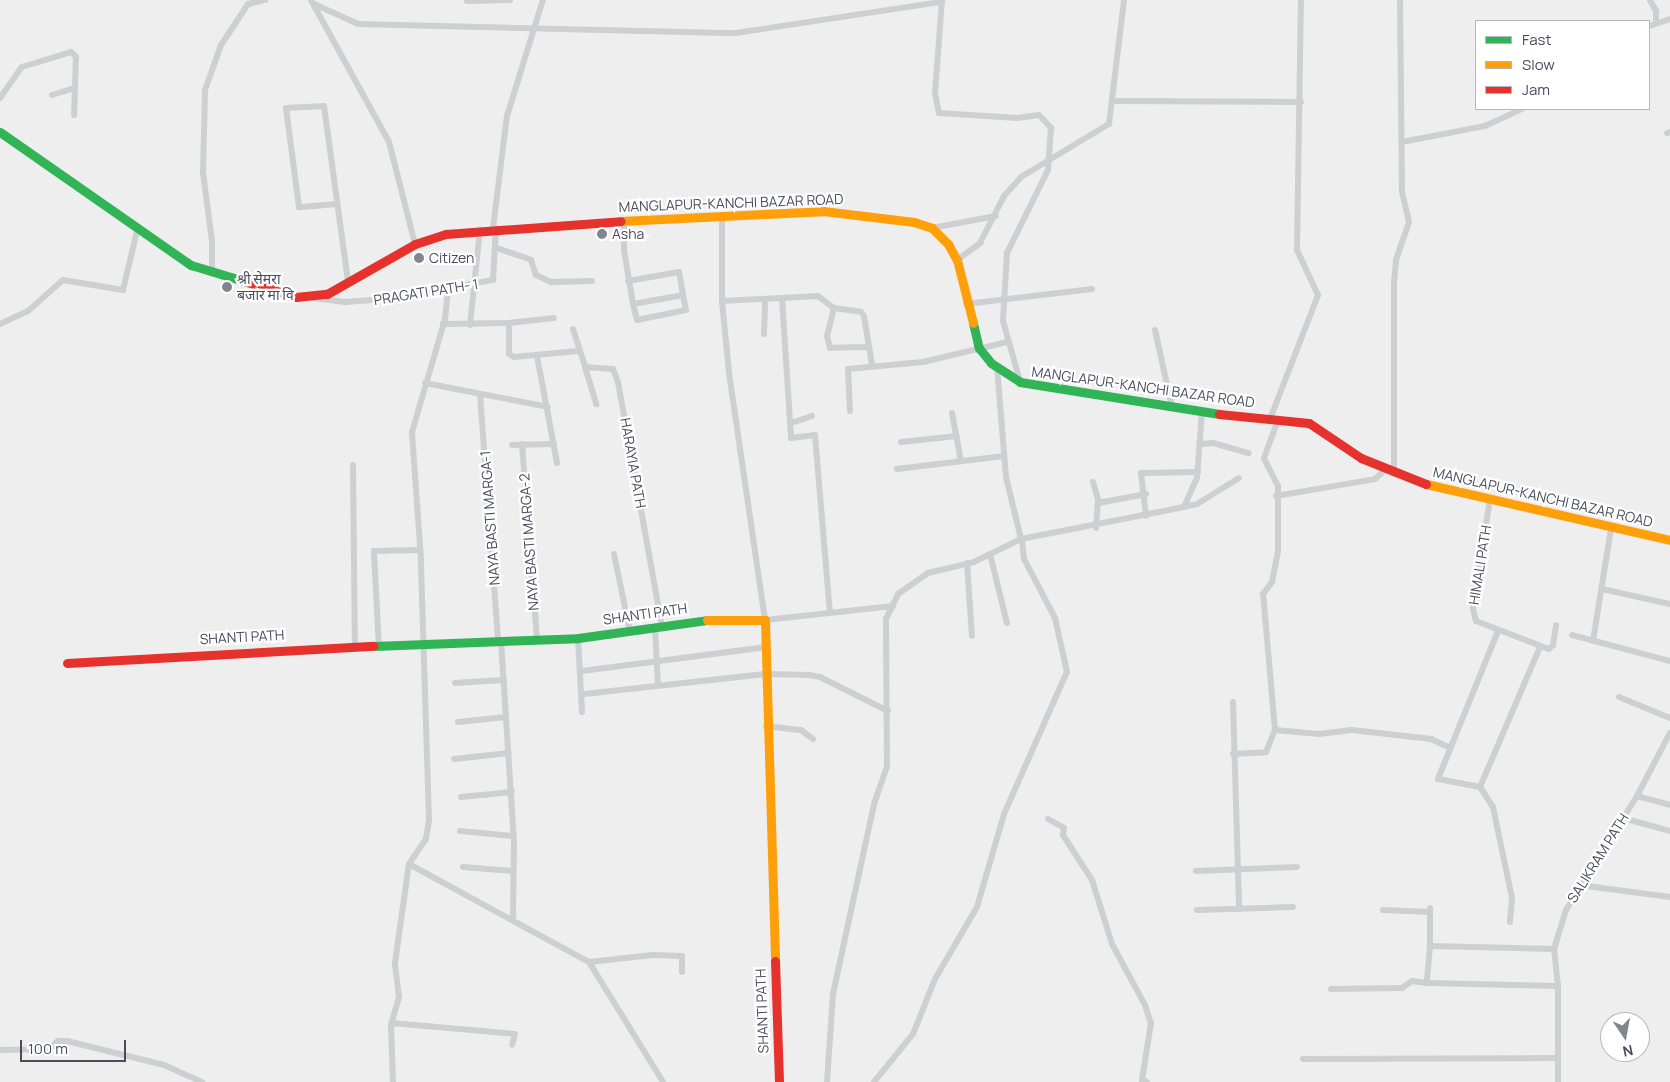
<!DOCTYPE html>
<meta charset="utf-8">
<style>
body{margin:0}
#map{position:relative;width:1670px;height:1082px;overflow:hidden;background:#efeeee;font-family:Manrope,"Noto Sans Devanagari",sans-serif}
div>[style]{position:absolute}
[style*='--x']{left:calc(var(--x)*1px);top:calc(var(--y)*1px);width:calc(var(--w)*1px);rotate:calc(var(--a)*1deg)}
.street>*{height:6px;margin:-3px;padding:0 3px;transform-origin:3px;border-radius:3px;background:#cdcfd2}
.fast>*{height:9px;margin:-4.5px;padding:0 4.5px;transform-origin:4.5px;border-radius:4.5px;background:#30b455}
.slow>*{height:9px;margin:-4.5px;padding:0 4.5px;transform-origin:4.5px;border-radius:4.5px;background:#ff9f0a}
.jam>*{height:9px;margin:-4.5px;padding:0 4.5px;transform-origin:4.5px;border-radius:4.5px;background:#e5322d}
.dots>*{width:14px;height:14px;translate:-50% -50%;box-sizing:border-box;border:2px solid #fff;border-radius:50%}
span{translate:-50% -50%;white-space:nowrap;text-align:center;line-height:1.15;-webkit-text-stroke:4.5px #fff;paint-order:stroke}
.street-label{font-size:14px;color:#464d5b}
.poi-label{font-size:14px;color:#464d5b}
.left{translate:0 -50%;text-align:left}
.legend{position:absolute;left:1475px;top:20px;width:175px;height:90px;box-sizing:border-box;background:#fff;border:1px solid #b5b8bd;margin:0;padding:6px 9px;list-style:none;font-size:15px;color:#464d5b}
.legend li{display:flex;align-items:center;gap:10px;height:25px}
.legend b{width:25px;border:1px solid #b5b8bd}
.north{position:absolute;left:1600px;top:1012px;width:50px;height:50px;box-sizing:border-box;background:#fff;border:1px solid #b5b8bd;border-radius:50%;rotate:168deg;font-size:14px;font-weight:700;line-height:20px;text-align:center;color:#464d5b}
.north::after{content:'';display:block;margin:auto;width:18px;height:22px;background:#81858e;clip-path:polygon(50% 0,100% 100%,50% 72%,0 100%)}
.scale{position:absolute;left:20px;top:1040px;width:106px;height:22px;box-sizing:border-box;border:2px solid #464d5b;border-top:0;padding-left:6px;font-size:15px;line-height:18px;white-space:nowrap;color:#464d5b;-webkit-text-stroke:4px #fff;paint-order:stroke}
</style>
<div id="map">
<div class="street">
<i style="--x:311;--y:0;--w:162;--a:61.2"></i>
<i style="--x:389;--y:142;--w:105;--a:75.7"></i>
<i style="--x:942;--y:0;--w:93;--a:94.3"></i>
<i style="--x:935;--y:93;--w:20;--a:79"></i>
<i style="--x:939;--y:113;--w:78;--a:3.7"></i>
<i style="--x:1017;--y:118;--w:22;--a:-8"></i>
<i style="--x:1039;--y:115;--w:18;--a:47"></i>
<i style="--x:1051;--y:128;--w:42;--a:94.1"></i>
<i style="--x:1048;--y:170;--w:93;--a:116.3"></i>
<i style="--x:1007;--y:253;--w:68;--a:93.4"></i>
<i style="--x:1003;--y:321;--w:62;--a:74.2"></i>
<i style="--x:1650;--y:0;--w:13;--a:61"></i>
<i style="--x:1656;--y:11;--w:12;--a:90"></i>
<i style="--x:467;--y:1;--w:43;--a:-1.3"></i>
<i style="--x:314;--y:4;--w:48;--a:24.4"></i>
<i style="--x:358;--y:24;--w:378;--a:1.4"></i>
<i style="--x:736;--y:33;--w:208;--a:-8.6"></i>
<i style="--x:1649;--y:26;--w:22;--a:-18"></i>
<i style="--x:52;--y:95;--w:24;--a:-17"></i>
<i style="--x:75;--y:88;--w:27;--a:92"></i>
<i style="--x:0;--y:98;--w:38;--a:-55"></i>
<i style="--x:22;--y:67;--w:51;--a:-17"></i>
<i style="--x:71;--y:52;--w:7;--a:45"></i>
<i style="--x:76;--y:57;--w:31;--a:92"></i>
<i style="--x:1112;--y:101;--w:189;--a:0.3"></i>
<i style="--x:1667;--y:133;--w:3;--a:-18"></i>
<i style="--x:1402;--y:142;--w:85;--a:-10.9"></i>
<i style="--x:1485;--y:126;--w:41;--a:-24.7"></i>
<i style="--x:337;--y:204;--w:38;--a:175"></i>
<i style="--x:299;--y:207;--w:100;--a:-97.5"></i>
<i style="--x:286;--y:108;--w:38;--a:-3"></i>
<i style="--x:324;--y:106;--w:178;--a:82.2"></i>
<i style="--x:722;--y:215;--w:86;--a:90"></i>
<i style="--x:722;--y:301;--w:72;--a:84.4"></i>
<i style="--x:729;--y:373;--w:250;--a:81.7"></i>
<i style="--x:765;--y:620;--w:129;--a:-6.2"></i>
<i style="--x:624;--y:221;--w:29;--a:90"></i>
<i style="--x:624;--y:250;--w:55;--a:80.5"></i>
<i style="--x:493;--y:228;--w:113;--a:-82.9"></i>
<i style="--x:507;--y:116;--w:121;--a:-72.8"></i>
<i style="--x:932;--y:228;--w:65;--a:-10.6"></i>
<i style="--x:497;--y:248;--w:36;--a:19"></i>
<i style="--x:531;--y:260;--w:16;--a:72"></i>
<i style="--x:536;--y:275;--w:17;--a:25"></i>
<i style="--x:551;--y:282;--w:41;--a:-1.4"></i>
<i style="--x:957;--y:260;--w:29;--a:-36"></i>
<i style="--x:980;--y:243;--w:53;--a:-62.9"></i>
<i style="--x:1004;--y:196;--w:25;--a:-48"></i>
<i style="--x:1021;--y:177;--w:103;--a:-31.1"></i>
<i style="--x:1109;--y:124;--w:125;--a:-83.1"></i>
<i style="--x:212;--y:273;--w:32;--a:-90"></i>
<i style="--x:212;--y:241;--w:69;--a:-97.5"></i>
<i style="--x:203;--y:173;--w:83;--a:-88.6"></i>
<i style="--x:205;--y:90;--w:48;--a:-70.4"></i>
<i style="--x:221;--y:45;--w:49;--a:-56.6"></i>
<i style="--x:248;--y:4;--w:18;--a:-13"></i>
<i style="--x:628;--y:281;--w:52;--a:-10"></i>
<i style="--x:679;--y:272;--w:23;--a:80"></i>
<i style="--x:683;--y:295;--w:15;--a:79"></i>
<i style="--x:686;--y:310;--w:50;--a:168.5"></i>
<i style="--x:637;--y:320;--w:16;--a:-104"></i>
<i style="--x:633;--y:304;--w:51;--a:-10.2"></i>
<i style="--x:313;--y:298;--w:32;--a:7"></i>
<i style="--x:345;--y:302;--w:41;--a:-4.2"></i>
<i style="--x:386;--y:299;--w:109;--a:-10.1"></i>
<i style="--x:493;--y:280;--w:52;--a:-86.7"></i>
<i style="--x:782;--y:298;--w:140;--a:86.3"></i>
<i style="--x:791;--y:438;--w:24;--a:-7"></i>
<i style="--x:815;--y:435;--w:178;--a:85.2"></i>
<i style="--x:722;--y:301;--w:96;--a:-3"></i>
<i style="--x:818;--y:296;--w:20;--a:37"></i>
<i style="--x:966;--y:304;--w:127;--a:-6.8"></i>
<i style="--x:509;--y:323;--w:45;--a:-6.3"></i>
<i style="--x:0;--y:324;--w:31;--a:-25"></i>
<i style="--x:28;--y:311;--w:47;--a:-41.5"></i>
<i style="--x:63;--y:280;--w:61;--a:9.5"></i>
<i style="--x:123;--y:290;--w:61;--a:-76.7"></i>
<i style="--x:443;--y:324;--w:66;--a:-0.9"></i>
<i style="--x:509;--y:323;--w:31;--a:90"></i>
<i style="--x:509;--y:354;--w:6;--a:31"></i>
<i style="--x:514;--y:357;--w:64;--a:-5.4"></i>
<i style="--x:470;--y:325;--w:96;--a:-84"></i>
<i style="--x:573;--y:329;--w:40;--a:72"></i>
<i style="--x:585;--y:367;--w:28;--a:4"></i>
<i style="--x:613;--y:369;--w:14;--a:69"></i>
<i style="--x:618;--y:382;--w:248;--a:79.8"></i>
<i style="--x:1155;--y:330;--w:79;--a:77.6"></i>
<i style="--x:764;--y:334;--w:35;--a:-88"></i>
<i style="--x:869;--y:347;--w:39;--a:179"></i>
<i style="--x:830;--y:348;--w:12;--a:-104"></i>
<i style="--x:827;--y:336;--w:29;--a:-76"></i>
<i style="--x:834;--y:308;--w:27;--a:8"></i>
<i style="--x:861;--y:312;--w:5;--a:53"></i>
<i style="--x:864;--y:316;--w:50;--a:80.7"></i>
<i style="--x:537;--y:356;--w:109;--a:79.4"></i>
<i style="--x:585;--y:367;--w:39;--a:73"></i>
<i style="--x:997;--y:367;--w:110;--a:85.3"></i>
<i style="--x:1006;--y:477;--w:64;--a:76.4"></i>
<i style="--x:425;--y:383;--w:125;--a:11"></i>
<i style="--x:480;--y:394;--w:248;--a:85.8"></i>
<i style="--x:850;--y:411;--w:42;--a:-92.7"></i>
<i style="--x:848;--y:369;--w:75;--a:-5.3"></i>
<i style="--x:923;--y:362;--w:86;--a:-13.4"></i>
<i style="--x:952;--y:413;--w:49;--a:79.4"></i>
<i style="--x:1270;--y:419;--w:133;--a:-68.8"></i>
<i style="--x:1318;--y:295;--w:50;--a:-115"></i>
<i style="--x:1297;--y:250;--w:250;--a:-89.1"></i>
<i style="--x:791;--y:423;--w:22;--a:-18"></i>
<i style="--x:901;--y:442;--w:56;--a:-6.1"></i>
<i style="--x:522;--y:444;--w:196;--a:85.6"></i>
<i style="--x:1202;--y:444;--w:11;--a:-5"></i>
<i style="--x:1213;--y:443;--w:37;--a:16"></i>
<i style="--x:512;--y:445;--w:42;--a:-1.4"></i>
<i style="--x:353;--y:465;--w:183;--a:89.4"></i>
<i style="--x:897;--y:469;--w:108;--a:-6.9"></i>
<i style="--x:1394;--y:474;--w:191;--a:-90"></i>
<i style="--x:1394;--y:283;--w:23;--a:-85"></i>
<i style="--x:1396;--y:260;--w:40;--a:-71.1"></i>
<i style="--x:1409;--y:222;--w:32;--a:-103"></i>
<i style="--x:1402;--y:191;--w:191;--a:-90.6"></i>
<i style="--x:1093;--y:482;--w:19;--a:74"></i>
<i style="--x:1098;--y:500;--w:28;--a:94"></i>
<i style="--x:1276;--y:496;--w:100;--a:-9.7"></i>
<i style="--x:1375;--y:479;--w:13;--a:-42"></i>
<i style="--x:1490;--y:499;--w:111;--a:98.8"></i>
<i style="--x:1473;--y:609;--w:12;--a:76"></i>
<i style="--x:1476;--y:621;--w:78;--a:21"></i>
<i style="--x:1549;--y:649;--w:6;--a:-45"></i>
<i style="--x:1553;--y:645;--w:20;--a:-81"></i>
<i style="--x:1098;--y:503;--w:49;--a:-10.6"></i>
<i style="--x:1184;--y:507;--w:13;--a:-13"></i>
<i style="--x:1197;--y:504;--w:49;--a:-31.8"></i>
<i style="--x:1146;--y:516;--w:43;--a:-96.6"></i>
<i style="--x:1141;--y:473;--w:57;--a:-1"></i>
<i style="--x:614;--y:554;--w:80;--a:78.4"></i>
<i style="--x:990;--y:554;--w:71;--a:76.2"></i>
<i style="--x:967;--y:563;--w:73;--a:86.1"></i>
<i style="--x:1602;--y:589;--w:70;--a:12.4"></i>
<i style="--x:655;--y:628;--w:57;--a:87"></i>
<i style="--x:1498;--y:631;--w:160;--a:112.1"></i>
<i style="--x:1438;--y:779;--w:43;--a:10.8"></i>
<i style="--x:1480;--y:787;--w:24;--a:57"></i>
<i style="--x:1493;--y:807;--w:93;--a:78.2"></i>
<i style="--x:1512;--y:898;--w:24;--a:95"></i>
<i style="--x:1572;--y:635;--w:101;--a:14.9"></i>
<i style="--x:578;--y:638;--w:74;--a:86.9"></i>
<i style="--x:501;--y:641;--w:202;--a:86.3"></i>
<i style="--x:514;--y:843;--w:76;--a:90.8"></i>
<i style="--x:1593;--y:641;--w:114;--a:-80.9"></i>
<i style="--x:379;--y:648;--w:97;--a:-93"></i>
<i style="--x:374;--y:551;--w:46;--a:-1.2"></i>
<i style="--x:582;--y:671;--w:186;--a:-7.4"></i>
<i style="--x:455;--y:683;--w:49;--a:-3.5"></i>
<i style="--x:584;--y:694;--w:183;--a:-6.3"></i>
<i style="--x:766;--y:674;--w:43;--a:1.3"></i>
<i style="--x:809;--y:675;--w:11;--a:10"></i>
<i style="--x:820;--y:677;--w:76;--a:26.6"></i>
<i style="--x:1619;--y:697;--w:55;--a:22.4"></i>
<i style="--x:1233;--y:702;--w:207;--a:88.3"></i>
<i style="--x:458;--y:722;--w:48;--a:-5.9"></i>
<i style="--x:766;--y:726;--w:35;--a:7"></i>
<i style="--x:801;--y:730;--w:15;--a:37"></i>
<i style="--x:1275;--y:730;--w:137;--a:-95"></i>
<i style="--x:1263;--y:594;--w:15;--a:-53"></i>
<i style="--x:1272;--y:582;--w:32;--a:-79"></i>
<i style="--x:1278;--y:551;--w:65;--a:-90"></i>
<i style="--x:1278;--y:486;--w:31;--a:-117"></i>
<i style="--x:1264;--y:458;--w:40;--a:-69.8"></i>
<i style="--x:1233;--y:754;--w:33;--a:-3"></i>
<i style="--x:1266;--y:752;--w:24;--a:-68"></i>
<i style="--x:1275;--y:730;--w:44;--a:5.2"></i>
<i style="--x:1319;--y:734;--w:33;--a:-7"></i>
<i style="--x:1352;--y:730;--w:80;--a:6.5"></i>
<i style="--x:1431;--y:739;--w:19;--a:25"></i>
<i style="--x:454;--y:759;--w:55;--a:-6.2"></i>
<i style="--x:1480;--y:787;--w:152;--a:-66.8"></i>
<i style="--x:1637;--y:796;--w:34;--a:15"></i>
<i style="--x:461;--y:797;--w:51;--a:-5.6"></i>
<i style="--x:1623;--y:818;--w:49;--a:15.5"></i>
<i style="--x:1048;--y:819;--w:18;--a:29"></i>
<i style="--x:1064;--y:828;--w:7;--a:98"></i>
<i style="--x:1063;--y:835;--w:54;--a:57.2"></i>
<i style="--x:1092;--y:880;--w:67;--a:72.6"></i>
<i style="--x:1112;--y:944;--w:69;--a:61.6"></i>
<i style="--x:1145;--y:1005;--w:19;--a:72"></i>
<i style="--x:1151;--y:1023;--w:58;--a:99"></i>
<i style="--x:1142;--y:1080;--w:5;--a:22"></i>
<i style="--x:460;--y:831;--w:53;--a:5.4"></i>
<i style="--x:409;--y:864;--w:205;--a:28.6"></i>
<i style="--x:589;--y:962;--w:141;--a:58.3"></i>
<i style="--x:463;--y:867;--w:50;--a:4.6"></i>
<i style="--x:1196;--y:871;--w:101;--a:-2.3"></i>
<i style="--x:1579;--y:885;--w:92;--a:7.5"></i>
<i style="--x:1197;--y:910;--w:96;--a:-1.8"></i>
<i style="--x:1383;--y:910;--w:47;--a:2.4"></i>
<i style="--x:1430;--y:946;--w:38;--a:-90"></i>
<i style="--x:1554;--y:949;--w:124;--a:-178.6"></i>
<i style="--x:1430;--y:946;--w:37;--a:95"></i>
<i style="--x:1427;--y:983;--w:131;--a:1.3"></i>
<i style="--x:589;--y:962;--w:64;--a:-6.2"></i>
<i style="--x:653;--y:955;--w:29;--a:2"></i>
<i style="--x:682;--y:956;--w:16;--a:90"></i>
<i style="--x:1331;--y:989;--w:71;--a:-0.8"></i>
<i style="--x:1402;--y:988;--w:12;--a:-35"></i>
<i style="--x:1412;--y:981;--w:15;--a:8"></i>
<i style="--x:392;--y:1023;--w:123;--a:5.1"></i>
<i style="--x:515;--y:1034;--w:11;--a:105"></i>
<i style="--x:0;--y:1050;--w:49;--a:-1.2"></i>
<i style="--x:49;--y:1049;--w:12;--a:-42"></i>
<i style="--x:58;--y:1041;--w:9;--a:0"></i>
<i style="--x:67;--y:1041;--w:100;--a:13.9"></i>
<i style="--x:164;--y:1065;--w:42;--a:24.1"></i>
<i style="--x:1303;--y:1059;--w:255;--a:-0.2"></i>
<i style="--x:393;--y:1082;--w:57;--a:-92"></i>
<i style="--x:391;--y:1025;--w:29;--a:-74"></i>
<i style="--x:399;--y:997;--w:34;--a:-97"></i>
<i style="--x:395;--y:963;--w:100;--a:-82"></i>
<i style="--x:409;--y:864;--w:30;--a:-56"></i>
<i style="--x:426;--y:839;--w:19;--a:-81"></i>
<i style="--x:429;--y:820;--w:261;--a:-91.8"></i>
<i style="--x:421;--y:559;--w:127;--a:-94.1"></i>
<i style="--x:412;--y:432;--w:118;--a:-73.7"></i>
<i style="--x:445;--y:319;--w:28;--a:-84"></i>
<i style="--x:827;--y:1082;--w:88;--a:-86.1"></i>
<i style="--x:833;--y:994;--w:194;--a:-77.8"></i>
<i style="--x:874;--y:804;--w:39;--a:-71"></i>
<i style="--x:887;--y:767;--w:148;--a:-90.4"></i>
<i style="--x:886;--y:619;--w:28;--a:-64"></i>
<i style="--x:898;--y:594;--w:37;--a:-35"></i>
<i style="--x:928;--y:573;--w:47;--a:-13.4"></i>
<i style="--x:974;--y:562;--w:52;--a:-26.1"></i>
<i style="--x:1021;--y:539;--w:166;--a:-11.1"></i>
<i style="--x:1184;--y:507;--w:32;--a:-66"></i>
<i style="--x:1197;--y:478;--w:66;--a:-85.7"></i>
<i style="--x:874;--y:1082;--w:62;--a:-50.9"></i>
<i style="--x:913;--y:1034;--w:59;--a:-68.2"></i>
<i style="--x:935;--y:979;--w:83;--a:-59.7"></i>
<i style="--x:977;--y:907;--w:97;--a:-73.8"></i>
<i style="--x:1004;--y:814;--w:155;--a:-66.1"></i>
<i style="--x:1067;--y:672;--w:55;--a:-102.5"></i>
<i style="--x:1055;--y:618;--w:67;--a:-117.7"></i>
<i style="--x:1024;--y:559;--w:19;--a:-96"></i>
<i style="--x:1558;--y:1082;--w:96;--a:-90"></i>
<i style="--x:1558;--y:986;--w:37;--a:-96"></i>
<i style="--x:1554;--y:949;--w:41;--a:-72.9"></i>
<i style="--x:1566;--y:910;--w:134;--a:-58.1"></i>
<i style="--x:1637;--y:796;--w:71;--a:-62.4"></i>
</div>
<div class="fast">
<i style="--x:0;--y:132;--w:233;--a:34.9"></i>
<i style="--x:191;--y:265;--w:59;--a:16.9"></i>
<i style="--x:973;--y:323;--w:26;--a:77"></i>
<i style="--x:979;--y:348;--w:19;--a:51"></i>
<i style="--x:991;--y:363;--w:35;--a:33"></i>
<i style="--x:1020;--y:382;--w:202;--a:9.1"></i>
<i style="--x:374;--y:646;--w:204;--a:-2.2"></i>
<i style="--x:578;--y:638;--w:130;--a:-7.9"></i>
</div>
<div class="slow">
<i style="--x:621;--y:221;--w:202;--a:-2.8"></i>
<i style="--x:823;--y:211;--w:92;--a:6.9"></i>
<i style="--x:914;--y:222;--w:19;--a:18"></i>
<i style="--x:932;--y:228;--w:23;--a:45"></i>
<i style="--x:948;--y:244;--w:18;--a:61"></i>
<i style="--x:957;--y:260;--w:65;--a:75.7"></i>
<i style="--x:1426;--y:484;--w:250;--a:12.9"></i>
<i style="--x:707;--y:620;--w:58;--a:0"></i>
<i style="--x:765;--y:620;--w:341;--a:88.3"></i>
</div>
<div class="jam">
<i style="--x:247;--y:282;--w:51;--a:17"></i>
<i style="--x:296;--y:297;--w:31;--a:-6"></i>
<i style="--x:327;--y:294;--w:101;--a:-29.6"></i>
<i style="--x:415;--y:244;--w:33;--a:-18"></i>
<i style="--x:446;--y:234;--w:175;--a:-4.2"></i>
<i style="--x:1219;--y:414;--w:90;--a:5.7"></i>
<i style="--x:1309;--y:423;--w:63;--a:33.9"></i>
<i style="--x:1361;--y:458;--w:70;--a:21.8"></i>
<i style="--x:67;--y:663;--w:307;--a:-3.2"></i>
<i style="--x:775;--y:961;--w:121;--a:88.1"></i>
</div>
<div class="dots">
<i style="left:602px;top:234px;background:#81858e"></i>
<i style="left:419px;top:258px;background:#81858e"></i>
<i style="left:227px;top:287px;background:#81858e"></i>
</div>
<div class="street-label">
<span style="left:731px;top:203px;rotate:-2deg">MANGLAPUR-KANCHI BAZAR ROAD</span>
<span style="left:426px;top:292px;rotate:-9deg">PRAGATI PATH- 1</span>
<span style="left:1143px;top:387px;rotate:8deg">MANGLAPUR-KANCHI BAZAR ROAD</span>
<span style="left:633px;top:463px;rotate:80deg">HARAYIA PATH</span>
<span style="left:1543px;top:497px;rotate:13deg">MANGLAPUR-KANCHI BAZAR ROAD</span>
<span style="left:490px;top:518px;rotate:-94deg">NAYA BASTI MARGA-1</span>
<span style="left:529px;top:542px;rotate:-94deg">NAYA BASTI MARGA-2</span>
<span style="left:1480px;top:565px;rotate:-81deg">HIMALI PATH</span>
<span style="left:645px;top:614px;rotate:-8deg">SHANTI PATH</span>
<span style="left:242px;top:637px;rotate:-3deg">SHANTI PATH</span>
<span style="left:1598px;top:858px;rotate:-58deg">SALIKRAM PATH</span>
<span style="left:762px;top:1011px;rotate:-92deg">SHANTI PATH</span>
</div>
<div class="poi-label">
<span class="left" style="left:612px;top:234px">Asha</span>
<span class="left" style="left:429px;top:258px">Citizen</span>
<span class="left" style="left:237px;top:287px">श्री सेमरा<br>बजार मा वि</span>
</div>
<ul class="legend">
<li><b style="height:6px;background:#30b455"></b>Fast</li>
<li><b style="height:6px;background:#ff9f0a"></b>Slow</li>
<li><b style="height:6px;background:#e5322d"></b>Jam</li>
</ul>
<div class="north">N</div>
<div class="scale">100 m</div>
</div>
